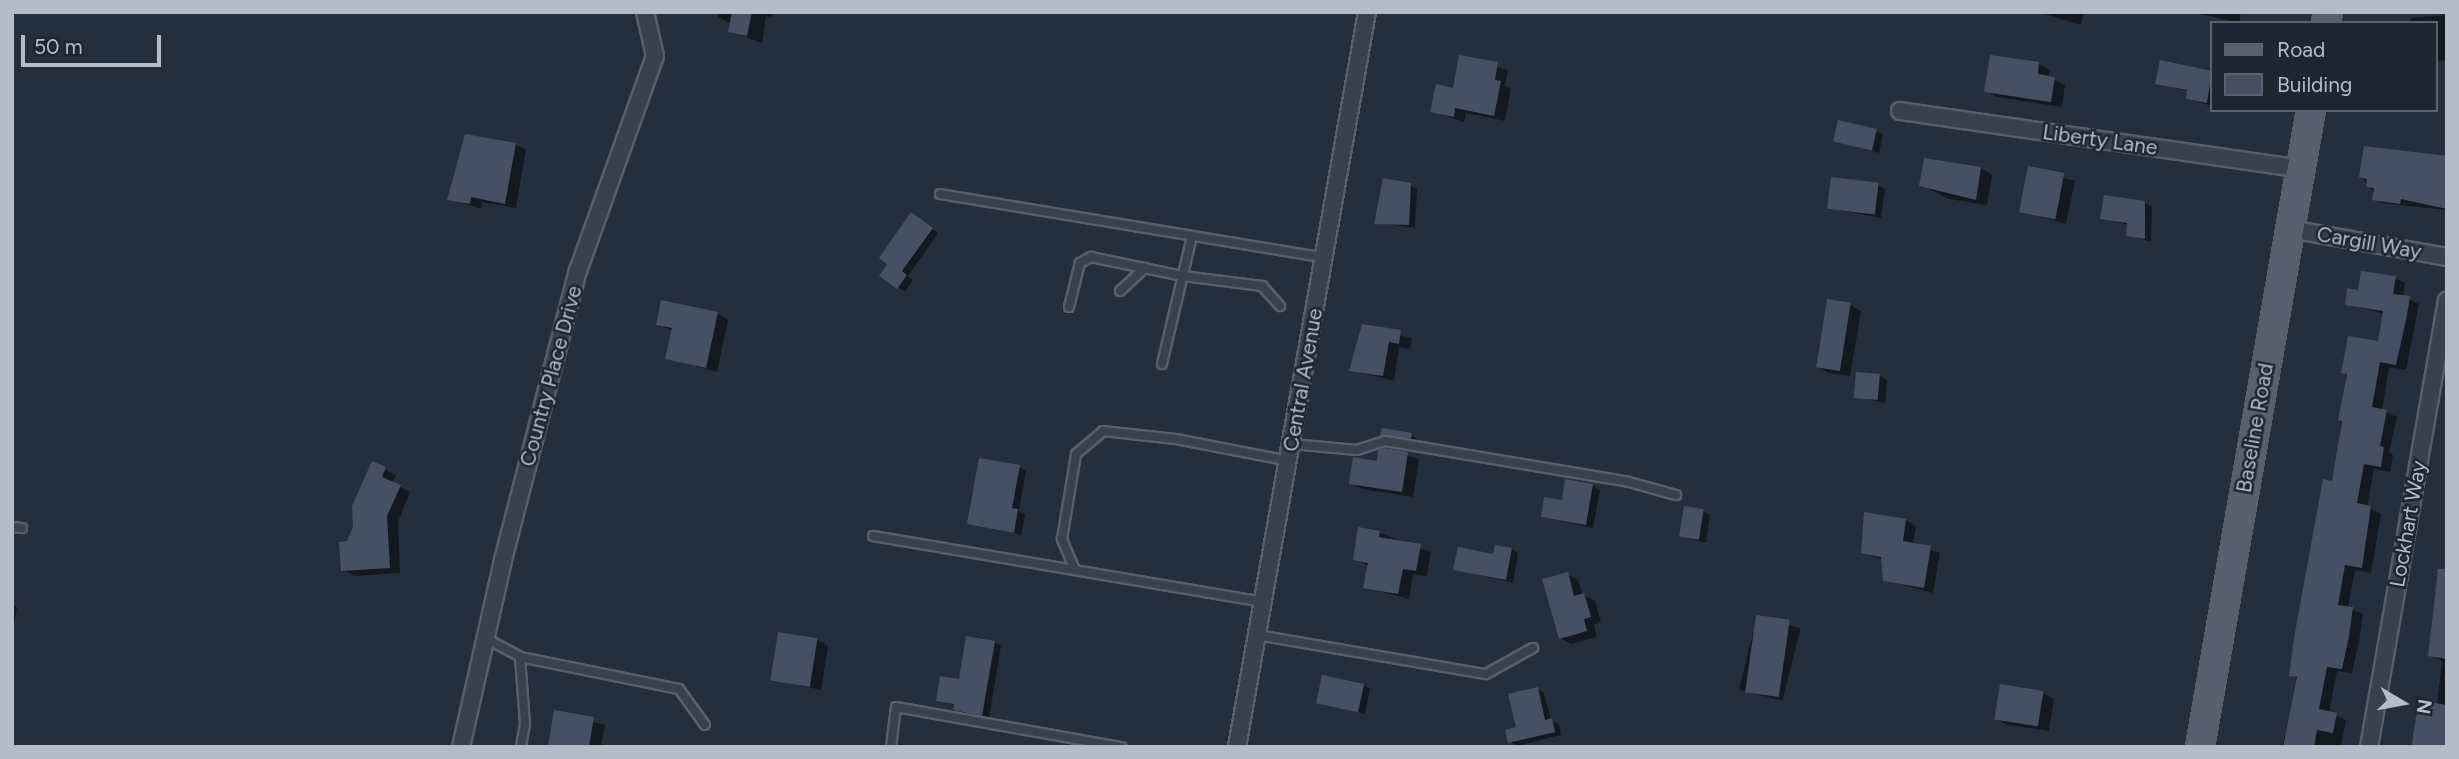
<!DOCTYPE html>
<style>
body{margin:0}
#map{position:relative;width:2459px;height:759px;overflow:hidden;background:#242f3e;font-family:Figtree,sans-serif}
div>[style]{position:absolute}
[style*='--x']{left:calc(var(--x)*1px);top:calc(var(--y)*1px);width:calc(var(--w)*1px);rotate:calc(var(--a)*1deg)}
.shadow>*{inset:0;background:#0007;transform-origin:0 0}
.building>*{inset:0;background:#455162;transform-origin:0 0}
.roads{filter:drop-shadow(2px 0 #565f6c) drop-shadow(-2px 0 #565f6c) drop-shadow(0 2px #565f6c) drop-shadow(0 -2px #565f6c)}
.service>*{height:8px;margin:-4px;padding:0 4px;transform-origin:4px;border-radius:4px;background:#38414e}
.minor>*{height:16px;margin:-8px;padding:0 8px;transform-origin:8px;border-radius:8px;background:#38414e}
.primary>*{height:26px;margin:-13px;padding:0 13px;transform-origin:13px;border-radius:13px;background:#56606e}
span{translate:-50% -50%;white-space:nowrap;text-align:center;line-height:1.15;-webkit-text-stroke:5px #1d2633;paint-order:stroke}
.street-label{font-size:21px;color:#b4bcc9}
.frame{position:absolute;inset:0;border:14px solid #b4bcc9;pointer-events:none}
.legend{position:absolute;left:2210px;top:21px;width:228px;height:91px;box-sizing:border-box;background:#1d2633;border:2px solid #59626f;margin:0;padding:9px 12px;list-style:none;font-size:21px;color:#b4bcc9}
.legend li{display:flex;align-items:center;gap:14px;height:35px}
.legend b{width:35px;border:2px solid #59626f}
.north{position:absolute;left:2368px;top:668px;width:70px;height:70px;-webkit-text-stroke:5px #1d2633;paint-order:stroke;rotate:100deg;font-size:19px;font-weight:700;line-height:28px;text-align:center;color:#b4bcc9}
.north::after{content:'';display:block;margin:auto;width:24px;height:32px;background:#b4bcc9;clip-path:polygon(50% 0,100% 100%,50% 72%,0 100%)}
.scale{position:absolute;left:21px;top:35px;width:140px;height:32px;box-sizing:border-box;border:4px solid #b4bcc9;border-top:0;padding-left:9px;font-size:21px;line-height:24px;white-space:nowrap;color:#b4bcc9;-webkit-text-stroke:5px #1d2633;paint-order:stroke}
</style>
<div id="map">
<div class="shadow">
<i style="clip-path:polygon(719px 12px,773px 12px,772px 17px,766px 16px,762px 43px,730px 31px,731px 24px,718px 17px)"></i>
<i style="clip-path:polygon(2038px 12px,2084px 12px,2081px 25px)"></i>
<i style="clip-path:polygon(2192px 12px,2241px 12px,2239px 23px)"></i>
<i style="clip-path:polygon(2447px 15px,2447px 60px,2436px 61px,2436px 23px,2411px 23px,2410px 18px)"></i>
<i style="clip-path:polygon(1460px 57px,1508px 70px,1505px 86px,1511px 89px,1505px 121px,1466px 113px,1464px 122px,1432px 111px,1454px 90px)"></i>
<i style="clip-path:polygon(1991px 57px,2039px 64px,2050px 70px,2048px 77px,2065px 85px,2062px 107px,1997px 97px,1986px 91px)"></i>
<i style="clip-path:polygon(2161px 62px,2212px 73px,2212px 106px,2188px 99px,2189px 92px,2157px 83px)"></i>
<i style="clip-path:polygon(1876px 131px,1883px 135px,1879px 153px,1835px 140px)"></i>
<i style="clip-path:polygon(515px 144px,526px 150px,516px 208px,482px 202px,481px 209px,449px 199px,453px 177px)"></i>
<i style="clip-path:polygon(2447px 158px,2447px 210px,2381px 203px,2361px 176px)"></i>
<i style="clip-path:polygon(1925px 160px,1981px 168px,1992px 175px,1987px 205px,1949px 199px,1921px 185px)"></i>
<i style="clip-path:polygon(2029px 168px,2075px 181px,2066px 224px,2021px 211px)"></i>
<i style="clip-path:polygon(1410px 185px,1417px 189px,1415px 228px,1376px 223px)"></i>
<i style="clip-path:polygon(1878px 185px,1885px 189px,1881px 218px,1829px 208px)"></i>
<i style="clip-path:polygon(2145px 203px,2152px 207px,2151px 242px,2128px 235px,2129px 225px,2102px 218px)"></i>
<i style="clip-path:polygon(918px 218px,938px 233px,908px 276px,913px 280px,905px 292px,881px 275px)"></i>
<i style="clip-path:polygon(2395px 278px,2405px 283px,2403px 297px,2419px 304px,2406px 370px,2389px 367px,2382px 410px,2397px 417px,2389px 452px,2393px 455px,2390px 472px,2374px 469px,2367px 507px,2381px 514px,2371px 573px,2355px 570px,2348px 608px,2363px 614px,2359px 642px,2352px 673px,2337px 671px,2329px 713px,2346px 720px,2341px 747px,2282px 747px,2298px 679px,2291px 675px,2334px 483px,2350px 338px,2379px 343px,2384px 314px,2347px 304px,2359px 292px)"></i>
<i style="clip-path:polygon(1850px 305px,1861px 311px,1850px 376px,1828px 373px,1817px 366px)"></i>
<i style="clip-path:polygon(717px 313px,728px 320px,717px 372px,667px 358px,673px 331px,658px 324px)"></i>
<i style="clip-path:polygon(1363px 326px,1412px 338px,1410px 349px,1399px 347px,1394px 381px,1351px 370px)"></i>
<i style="clip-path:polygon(1880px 376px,1887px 380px,1885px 403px,1856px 397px)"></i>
<i style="clip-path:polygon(1411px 434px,1421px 444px,1393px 441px,1382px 435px)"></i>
<i style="clip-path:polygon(1386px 450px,1419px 459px,1413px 497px,1362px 489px,1351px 483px,1378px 463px)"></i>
<i style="clip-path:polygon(372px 463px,396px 475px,392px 483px,410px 492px,398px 522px,400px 573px,354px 576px,343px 570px)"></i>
<i style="clip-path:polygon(1019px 467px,1026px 471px,1019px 511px,1025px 515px,1021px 535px,969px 523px)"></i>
<i style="clip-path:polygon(1593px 486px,1600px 490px,1593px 528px,1542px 517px)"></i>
<i style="clip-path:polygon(1703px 511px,1710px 515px,1706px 543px,1681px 536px)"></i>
<i style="clip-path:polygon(1866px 514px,1906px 520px,1916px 526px,1913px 544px,1940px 553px,1933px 593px,1884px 580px,1883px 560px,1863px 552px)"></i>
<i style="clip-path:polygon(1380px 533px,1431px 552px,1427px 576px,1413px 574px,1409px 599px,1365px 587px,1369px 566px,1355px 559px)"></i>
<i style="clip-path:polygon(1512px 549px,1518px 553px,1513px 583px,1455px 569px)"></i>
<i style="clip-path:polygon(2447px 566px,2447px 747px,2410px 747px,2421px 702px,2437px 704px,2442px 661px,2430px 655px,2432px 618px,2435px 598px,2442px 599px)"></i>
<i style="clip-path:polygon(1567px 574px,1578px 580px,1583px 595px,1595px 601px,1601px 622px,1594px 625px,1597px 637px,1571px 644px,1560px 638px)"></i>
<i style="clip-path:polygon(12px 605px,17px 607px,12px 634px)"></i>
<i style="left:1757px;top:617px;width:45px;height:75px;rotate:14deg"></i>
<i style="clip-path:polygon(817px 639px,828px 646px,821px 690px,773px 679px)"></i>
<i style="clip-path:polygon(994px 642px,1001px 646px,989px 718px,962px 714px,956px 706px,937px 700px)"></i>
<i style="clip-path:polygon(1363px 685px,1370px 689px,1365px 714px,1318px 702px)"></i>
<i style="clip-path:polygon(2001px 686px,2043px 693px,2054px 699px,2049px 731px,2007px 725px,1996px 719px)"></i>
<i style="clip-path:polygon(1538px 689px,1544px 693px,1551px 720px,1559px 724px,1561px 735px,1517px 746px,1510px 742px)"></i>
<i style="clip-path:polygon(556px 712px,605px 725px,601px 747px,550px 747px)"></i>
</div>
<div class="building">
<i style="clip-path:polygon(732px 12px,752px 12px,747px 36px,728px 32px)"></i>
<i style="clip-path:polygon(1459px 55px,1498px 62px,1495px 80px,1501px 81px,1494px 116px,1455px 108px,1454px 117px,1430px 112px,1436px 84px,1453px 88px)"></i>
<i style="clip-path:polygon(1990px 55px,2039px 62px,2038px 74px,2055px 77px,2051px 102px,1984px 92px)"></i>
<i style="clip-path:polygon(2160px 60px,2212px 71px,2207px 103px,2186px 99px,2187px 90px,2155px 84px)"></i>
<i style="left:1838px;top:120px;width:40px;height:22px;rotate:13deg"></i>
<i style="clip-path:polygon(465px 134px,516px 143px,505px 204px,471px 197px,470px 204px,447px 200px)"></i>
<i style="clip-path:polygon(2364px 146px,2447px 156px,2447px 209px,2401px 199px,2400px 204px,2372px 200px,2374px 188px,2366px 187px,2367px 179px,2359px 177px)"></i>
<i style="clip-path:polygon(1924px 158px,1981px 167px,1976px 200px,1919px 186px)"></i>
<i style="left:2028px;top:166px;width:37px;height:47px;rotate:11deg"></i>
<i style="left:1831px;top:177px;width:48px;height:32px;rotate:7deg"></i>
<i style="clip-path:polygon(1383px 178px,1411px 183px,1409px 225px,1374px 224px)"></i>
<i style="clip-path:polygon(2104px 195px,2145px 201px,2145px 239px,2126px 236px,2127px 223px,2100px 219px)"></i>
<i style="clip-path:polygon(911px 212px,933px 228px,902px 271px,907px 275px,897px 289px,879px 276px,887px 264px,879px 258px)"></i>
<i style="clip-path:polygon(2361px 271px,2396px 276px,2393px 294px,2410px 296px,2407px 315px,2396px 365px,2380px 362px,2372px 407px,2387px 410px,2380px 446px,2384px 447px,2381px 467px,2364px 464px,2357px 503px,2371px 506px,2362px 568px,2345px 565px,2338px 605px,2353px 607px,2349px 636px,2342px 669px,2327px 667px,2319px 709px,2337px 713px,2333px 733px,2317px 730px,2314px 747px,2283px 747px,2297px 677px,2289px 676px,2294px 638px,2323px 479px,2332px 481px,2342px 421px,2338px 420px,2347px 374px,2341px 373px,2348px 336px,2378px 341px,2383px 311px,2345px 305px,2347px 288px,2358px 290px)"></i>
<i style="left:1827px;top:299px;width:24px;height:69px;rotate:9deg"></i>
<i style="clip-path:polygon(661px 300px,718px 312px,706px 368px,665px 359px,672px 328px,656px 325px)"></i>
<i style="clip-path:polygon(1362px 324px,1401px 330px,1399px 344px,1389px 342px,1383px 376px,1349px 371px)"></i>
<i style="left:1856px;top:372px;width:24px;height:26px;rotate:5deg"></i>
<i style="clip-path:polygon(1382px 428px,1412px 433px,1411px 439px,1380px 436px)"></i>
<i style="clip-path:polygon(1385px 448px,1408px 452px,1402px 492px,1349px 484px,1353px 457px,1377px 461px,1378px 450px)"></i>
<i style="clip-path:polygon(979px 458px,1020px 465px,1012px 508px,1018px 509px,1014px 533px,967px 524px)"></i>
<i style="clip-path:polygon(372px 461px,386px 467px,382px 477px,401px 485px,387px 516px,390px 568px,341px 571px,339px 542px,347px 541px,353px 527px,352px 506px)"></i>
<i style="clip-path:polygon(1565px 479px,1593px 484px,1586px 525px,1541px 517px,1544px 497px,1562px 500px)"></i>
<i style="left:1684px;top:506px;width:20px;height:31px;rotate:9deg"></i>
<i style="clip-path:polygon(1864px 512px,1906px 519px,1903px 541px,1931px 546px,1924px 588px,1883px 581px,1881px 557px,1861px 553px)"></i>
<i style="clip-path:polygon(1358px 527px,1380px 531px,1379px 537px,1421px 544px,1416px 571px,1403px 569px,1398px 594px,1363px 588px,1368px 563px,1353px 560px)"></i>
<i style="clip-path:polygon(1495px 545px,1512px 548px,1506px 580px,1453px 570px,1458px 547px,1493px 554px)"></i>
<i style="clip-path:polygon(2438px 569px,2447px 569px,2447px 659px,2428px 656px)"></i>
<i style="clip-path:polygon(1568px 572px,1574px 596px,1584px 593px,1591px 617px,1584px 619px,1587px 631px,1559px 639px,1542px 579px)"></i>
<i style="left:1756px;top:615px;width:34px;height:78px;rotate:8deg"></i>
<i style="left:778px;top:632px;width:40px;height:49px;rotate:9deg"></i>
<i style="clip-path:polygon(966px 636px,995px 641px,982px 716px,953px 710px,954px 704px,936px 701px,940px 676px,959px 679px)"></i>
<i style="left:1322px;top:675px;width:43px;height:29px;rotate:12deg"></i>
<i style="left:2000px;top:684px;width:44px;height:36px;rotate:9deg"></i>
<i style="clip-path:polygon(1538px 687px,1545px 720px,1552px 718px,1555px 732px,1508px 743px,1505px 730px,1516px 727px,1508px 694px)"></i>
<i style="clip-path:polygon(2419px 700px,2447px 705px,2447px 747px,2411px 747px)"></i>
<i style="clip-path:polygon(554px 710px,594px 717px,589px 747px,548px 747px)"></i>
</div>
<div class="roads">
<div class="service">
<i style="--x:940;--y:194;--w:390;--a:9.4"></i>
<i style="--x:1120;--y:291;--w:34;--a:-43"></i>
<i style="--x:1069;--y:307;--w:45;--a:-76"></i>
<i style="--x:1080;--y:263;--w:13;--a:-29"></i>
<i style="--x:1091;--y:257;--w:94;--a:11.7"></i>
<i style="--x:1183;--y:276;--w:80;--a:7.2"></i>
<i style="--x:1262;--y:286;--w:27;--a:48"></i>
<i style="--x:1162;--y:364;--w:131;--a:-76.8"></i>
<i style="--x:1292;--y:444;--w:65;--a:5.3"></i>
<i style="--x:1357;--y:450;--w:29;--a:-18"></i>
<i style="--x:1385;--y:441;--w:247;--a:9.5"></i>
<i style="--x:1629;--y:482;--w:49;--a:15.5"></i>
<i style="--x:12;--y:527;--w:10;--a:6"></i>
<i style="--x:873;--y:536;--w:396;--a:9.6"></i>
<i style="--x:1075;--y:570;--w:34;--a:-113"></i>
<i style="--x:1062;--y:539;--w:86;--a:-80.6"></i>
<i style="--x:1076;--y:454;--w:35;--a:-40"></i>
<i style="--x:1103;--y:431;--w:73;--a:6.3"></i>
<i style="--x:1176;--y:439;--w:115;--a:11"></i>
<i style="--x:1257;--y:635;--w:232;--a:9.7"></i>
<i style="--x:1486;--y:674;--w:54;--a:-29"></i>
<i style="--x:485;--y:638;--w:40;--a:28"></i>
<i style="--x:520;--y:657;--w:67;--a:85.7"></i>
<i style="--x:525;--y:724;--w:23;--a:100"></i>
<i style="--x:520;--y:657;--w:162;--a:11.4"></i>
<i style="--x:679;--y:689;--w:44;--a:54.2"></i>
<i style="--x:891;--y:747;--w:40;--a:-82.9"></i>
<i style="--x:896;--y:707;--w:229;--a:10.1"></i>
</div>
<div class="minor">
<i style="--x:1900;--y:111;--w:405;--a:8.2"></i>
<i style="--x:2290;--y:229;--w:159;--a:10.1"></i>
<i style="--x:461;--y:747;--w:192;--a:-77.3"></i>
<i style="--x:503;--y:560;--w:299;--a:-75.5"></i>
<i style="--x:578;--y:271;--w:228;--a:-70.3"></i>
<i style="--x:655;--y:56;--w:45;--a:-102.8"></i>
<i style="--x:1237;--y:747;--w:746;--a:-79.97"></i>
<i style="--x:2369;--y:747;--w:453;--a:-80.1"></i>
</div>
<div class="primary">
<i style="--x:2326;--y:23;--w:11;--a:-80"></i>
<i style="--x:2200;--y:747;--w:647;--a:-80.12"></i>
</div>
</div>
<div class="street-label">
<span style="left:2100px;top:140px;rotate:8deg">Liberty Lane</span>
<span style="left:2369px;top:243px;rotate:10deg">Cargill Way</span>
<span style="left:551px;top:376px;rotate:-75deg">Country Place Drive</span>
<span style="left:1303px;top:380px;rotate:-80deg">Central Avenue</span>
<span style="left:2255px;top:428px;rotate:-80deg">Baseline Road</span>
<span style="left:2408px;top:524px;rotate:-80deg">Lockhart Way</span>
</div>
<div class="frame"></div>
<ul class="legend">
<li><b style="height:9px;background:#56606e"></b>Road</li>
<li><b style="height:19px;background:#455162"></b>Building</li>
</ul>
<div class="north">N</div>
<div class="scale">50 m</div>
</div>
